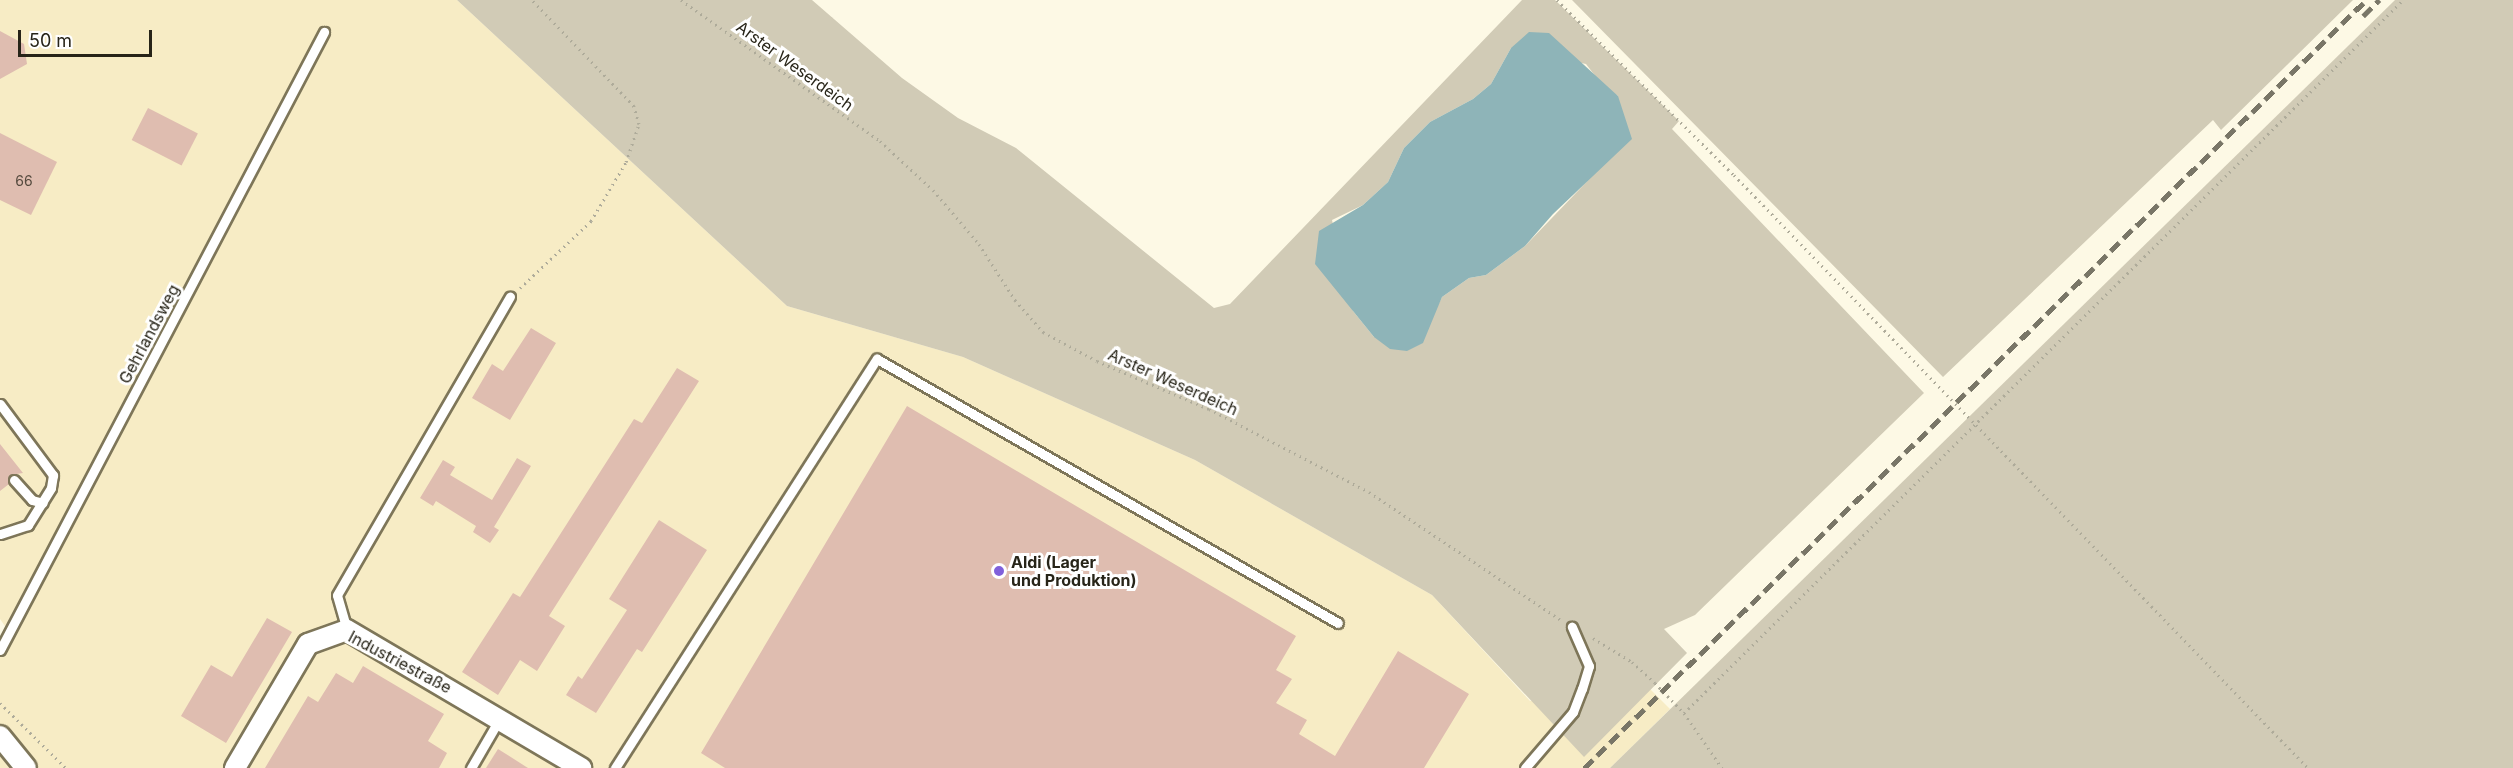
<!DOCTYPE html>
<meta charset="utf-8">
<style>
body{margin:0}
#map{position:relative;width:2513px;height:768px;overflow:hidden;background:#fdf9e5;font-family:Inter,sans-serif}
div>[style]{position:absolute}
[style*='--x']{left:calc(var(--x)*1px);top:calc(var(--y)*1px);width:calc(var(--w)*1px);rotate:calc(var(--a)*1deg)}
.built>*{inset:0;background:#f7ecc5}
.green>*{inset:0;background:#d1cbb6}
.water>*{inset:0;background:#8eb4b8}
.building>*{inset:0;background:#dfbdb0;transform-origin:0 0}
.path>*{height:3px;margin-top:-1.5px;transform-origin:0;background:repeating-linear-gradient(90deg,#aeab9a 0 1.5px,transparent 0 6px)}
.roads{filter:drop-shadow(2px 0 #7e7659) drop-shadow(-2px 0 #7e7659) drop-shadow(0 2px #7e7659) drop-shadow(0 -2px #7e7659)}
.lane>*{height:9px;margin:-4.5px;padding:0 4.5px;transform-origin:4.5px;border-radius:4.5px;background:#fff}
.street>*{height:20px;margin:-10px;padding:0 10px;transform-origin:10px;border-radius:10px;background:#fff}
.rail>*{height:4.5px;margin-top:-2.25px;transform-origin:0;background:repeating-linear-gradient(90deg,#797667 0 12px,transparent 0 18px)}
.dots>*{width:16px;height:16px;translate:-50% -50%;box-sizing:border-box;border:3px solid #fff;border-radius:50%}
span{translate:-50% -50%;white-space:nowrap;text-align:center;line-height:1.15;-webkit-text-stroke:6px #fff;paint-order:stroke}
.number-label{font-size:14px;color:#554a3e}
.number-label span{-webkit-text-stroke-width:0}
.street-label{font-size:16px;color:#272418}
.poi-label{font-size:16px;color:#272418;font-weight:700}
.left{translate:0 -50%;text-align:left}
.scale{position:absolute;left:18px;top:30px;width:134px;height:27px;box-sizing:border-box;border:3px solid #272418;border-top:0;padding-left:8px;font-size:18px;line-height:21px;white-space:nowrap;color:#272418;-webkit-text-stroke:4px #fff;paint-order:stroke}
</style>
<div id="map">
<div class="built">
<i style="clip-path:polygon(0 0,457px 0,787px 306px,963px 357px,1195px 460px,1432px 595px,1530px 701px,1650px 689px,1670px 709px,1610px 768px,0 768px,0 652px,12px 636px,0 619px)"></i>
</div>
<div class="green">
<i style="clip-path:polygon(evenodd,457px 0,812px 0,902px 78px,958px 118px,1016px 148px,1214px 308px,1230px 304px,1522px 0,1555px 0,1679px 121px,1672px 129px,1924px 393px,1695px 615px,1664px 629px,1687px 653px,1584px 757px,1432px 595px,1195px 460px,963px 357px,787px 306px,457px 0,1511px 48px,1586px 64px,1603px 86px,1618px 96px,1599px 169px,1525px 246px,1486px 275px,1469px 278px,1442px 297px,1433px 315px,1374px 337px,1353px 311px,1332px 220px,1363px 205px,1388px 182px,1404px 148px,1430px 122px,1473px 99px,1491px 84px,1511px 48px)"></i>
<i style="clip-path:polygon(1572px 0,2353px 0,2221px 130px,2213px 120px,1943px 377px)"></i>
<i style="clip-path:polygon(2395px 0,2513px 0,2513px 768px,1610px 768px)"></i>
</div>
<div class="water">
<i style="clip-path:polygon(1529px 32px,1549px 33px,1618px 96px,1632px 139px,1553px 214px,1525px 246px,1486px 275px,1469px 278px,1442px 297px,1423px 343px,1407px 351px,1390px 349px,1374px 337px,1315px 264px,1319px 231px,1363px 205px,1388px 182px,1404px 148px,1430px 122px,1473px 99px,1491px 84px,1511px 48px)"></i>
</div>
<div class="building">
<i style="clip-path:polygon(0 31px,24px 44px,27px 64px,0 79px)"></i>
<i style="left:148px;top:108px;width:56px;height:36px;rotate:27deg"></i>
<i style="clip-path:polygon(0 133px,57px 162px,31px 215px,0 200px)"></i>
<i style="clip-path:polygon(531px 328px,556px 343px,510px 420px,472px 398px,492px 364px,503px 371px)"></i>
<i style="clip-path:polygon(677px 368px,699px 381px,549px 616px,565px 626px,537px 671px,520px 660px,498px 695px,462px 672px,513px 593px,520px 597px,634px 419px,642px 423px)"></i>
<i style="clip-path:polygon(907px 406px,1296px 636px,1276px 670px,1292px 679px,1276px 703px,1307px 720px,1299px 734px,1335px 756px,1398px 651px,1469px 694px,1424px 768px,725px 768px,701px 753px)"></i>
<i style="clip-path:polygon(0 444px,23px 473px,10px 475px,9px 484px,0 491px)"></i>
<i style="clip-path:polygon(517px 458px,531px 466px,494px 527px,499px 530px,490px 543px,473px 532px,476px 526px,436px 501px,433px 506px,420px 498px,443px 460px,455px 467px,450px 475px,492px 500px)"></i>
<i style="clip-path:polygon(659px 520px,707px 550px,642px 652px,637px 649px,596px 713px,566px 695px,578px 676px,582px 679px,627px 610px,609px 599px)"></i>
<i style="clip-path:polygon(267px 618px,292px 632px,226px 743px,181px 716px,211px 665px,232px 677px)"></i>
<i style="clip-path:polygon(363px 666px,444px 714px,428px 741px,447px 753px,439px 768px,265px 768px,308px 696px,318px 702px,336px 673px,353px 683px)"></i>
<i style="clip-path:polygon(498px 749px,528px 768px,486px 768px)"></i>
</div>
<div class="path">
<i style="--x:681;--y:0;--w:244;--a:35.3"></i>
<i style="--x:880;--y:141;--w:72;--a:42.8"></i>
<i style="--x:933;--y:190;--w:71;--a:49.6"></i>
<i style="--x:979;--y:244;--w:67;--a:57.3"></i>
<i style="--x:1015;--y:300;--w:43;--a:48.8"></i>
<i style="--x:1043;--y:332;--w:61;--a:28.2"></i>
<i style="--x:1097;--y:361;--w:122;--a:23.2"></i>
<i style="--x:1209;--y:409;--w:180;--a:27.4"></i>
<i style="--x:1369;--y:492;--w:231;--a:33.7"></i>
<i style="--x:1557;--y:0;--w:249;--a:44.7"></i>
<i style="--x:1734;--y:175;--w:825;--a:45.93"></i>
<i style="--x:520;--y:288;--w:98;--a:-43.3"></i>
<i style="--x:591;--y:221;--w:69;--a:-59.3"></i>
<i style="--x:626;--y:162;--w:40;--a:-71.1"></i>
<i style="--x:639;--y:124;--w:19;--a:-106"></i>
<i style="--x:634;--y:106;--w:147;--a:-133.9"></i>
<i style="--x:1593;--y:638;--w:46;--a:31.6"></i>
<i style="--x:1632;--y:662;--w:31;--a:42"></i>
<i style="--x:1655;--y:683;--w:42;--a:46"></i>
<i style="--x:1684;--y:713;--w:67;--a:55.4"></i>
<i style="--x:0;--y:703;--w:93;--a:44.6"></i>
<i style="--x:1684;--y:713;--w:1013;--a:-44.76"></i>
</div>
<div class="roads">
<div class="lane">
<i style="--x:0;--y:404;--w:89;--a:53.3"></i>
<i style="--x:53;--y:475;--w:13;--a:99"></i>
<i style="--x:51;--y:488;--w:44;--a:121.9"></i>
<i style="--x:28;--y:525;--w:29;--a:162"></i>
<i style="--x:14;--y:480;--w:27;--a:48"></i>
<i style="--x:32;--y:500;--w:11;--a:15"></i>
<i style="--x:347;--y:630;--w:36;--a:-106"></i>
<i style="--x:337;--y:595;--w:345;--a:-59.9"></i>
<i style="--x:0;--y:650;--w:698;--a:-62.33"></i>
<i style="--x:471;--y:768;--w:58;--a:-59.9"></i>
<i style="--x:615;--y:768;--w:486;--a:-57.4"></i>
<i style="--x:877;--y:359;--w:531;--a:29.8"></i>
<i style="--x:1525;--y:768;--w:74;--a:-49.4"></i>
<i style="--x:1573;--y:712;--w:25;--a:-69"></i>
<i style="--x:1582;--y:689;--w:24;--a:-73"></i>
<i style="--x:1589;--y:666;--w:43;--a:-113.6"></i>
</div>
<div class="street">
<i style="--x:0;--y:736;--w:41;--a:50.9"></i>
<i style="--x:235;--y:768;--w:144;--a:-59.5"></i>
<i style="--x:308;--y:644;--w:41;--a:-19.7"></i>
<i style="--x:347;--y:630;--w:272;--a:30.5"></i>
</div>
</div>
<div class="rail">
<i style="--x:2363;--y:16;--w:23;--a:-45"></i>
<i style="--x:1584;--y:768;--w:1096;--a:-44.48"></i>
</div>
<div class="dots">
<i style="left:999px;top:571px;background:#8060db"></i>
</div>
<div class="number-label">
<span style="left:24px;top:181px">66</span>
</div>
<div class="street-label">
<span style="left:795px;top:66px;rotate:36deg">Arster Weserdeich</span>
<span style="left:149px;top:334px;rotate:-62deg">Gehrlandsweg</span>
<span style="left:1173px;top:382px;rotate:24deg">Arster Weserdeich</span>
<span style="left:400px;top:662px;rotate:28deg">Industriestraße</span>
</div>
<div class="poi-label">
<span class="left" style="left:1011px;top:571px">Aldi (Lager<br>und Produktion)</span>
</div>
<div class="scale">50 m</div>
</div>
